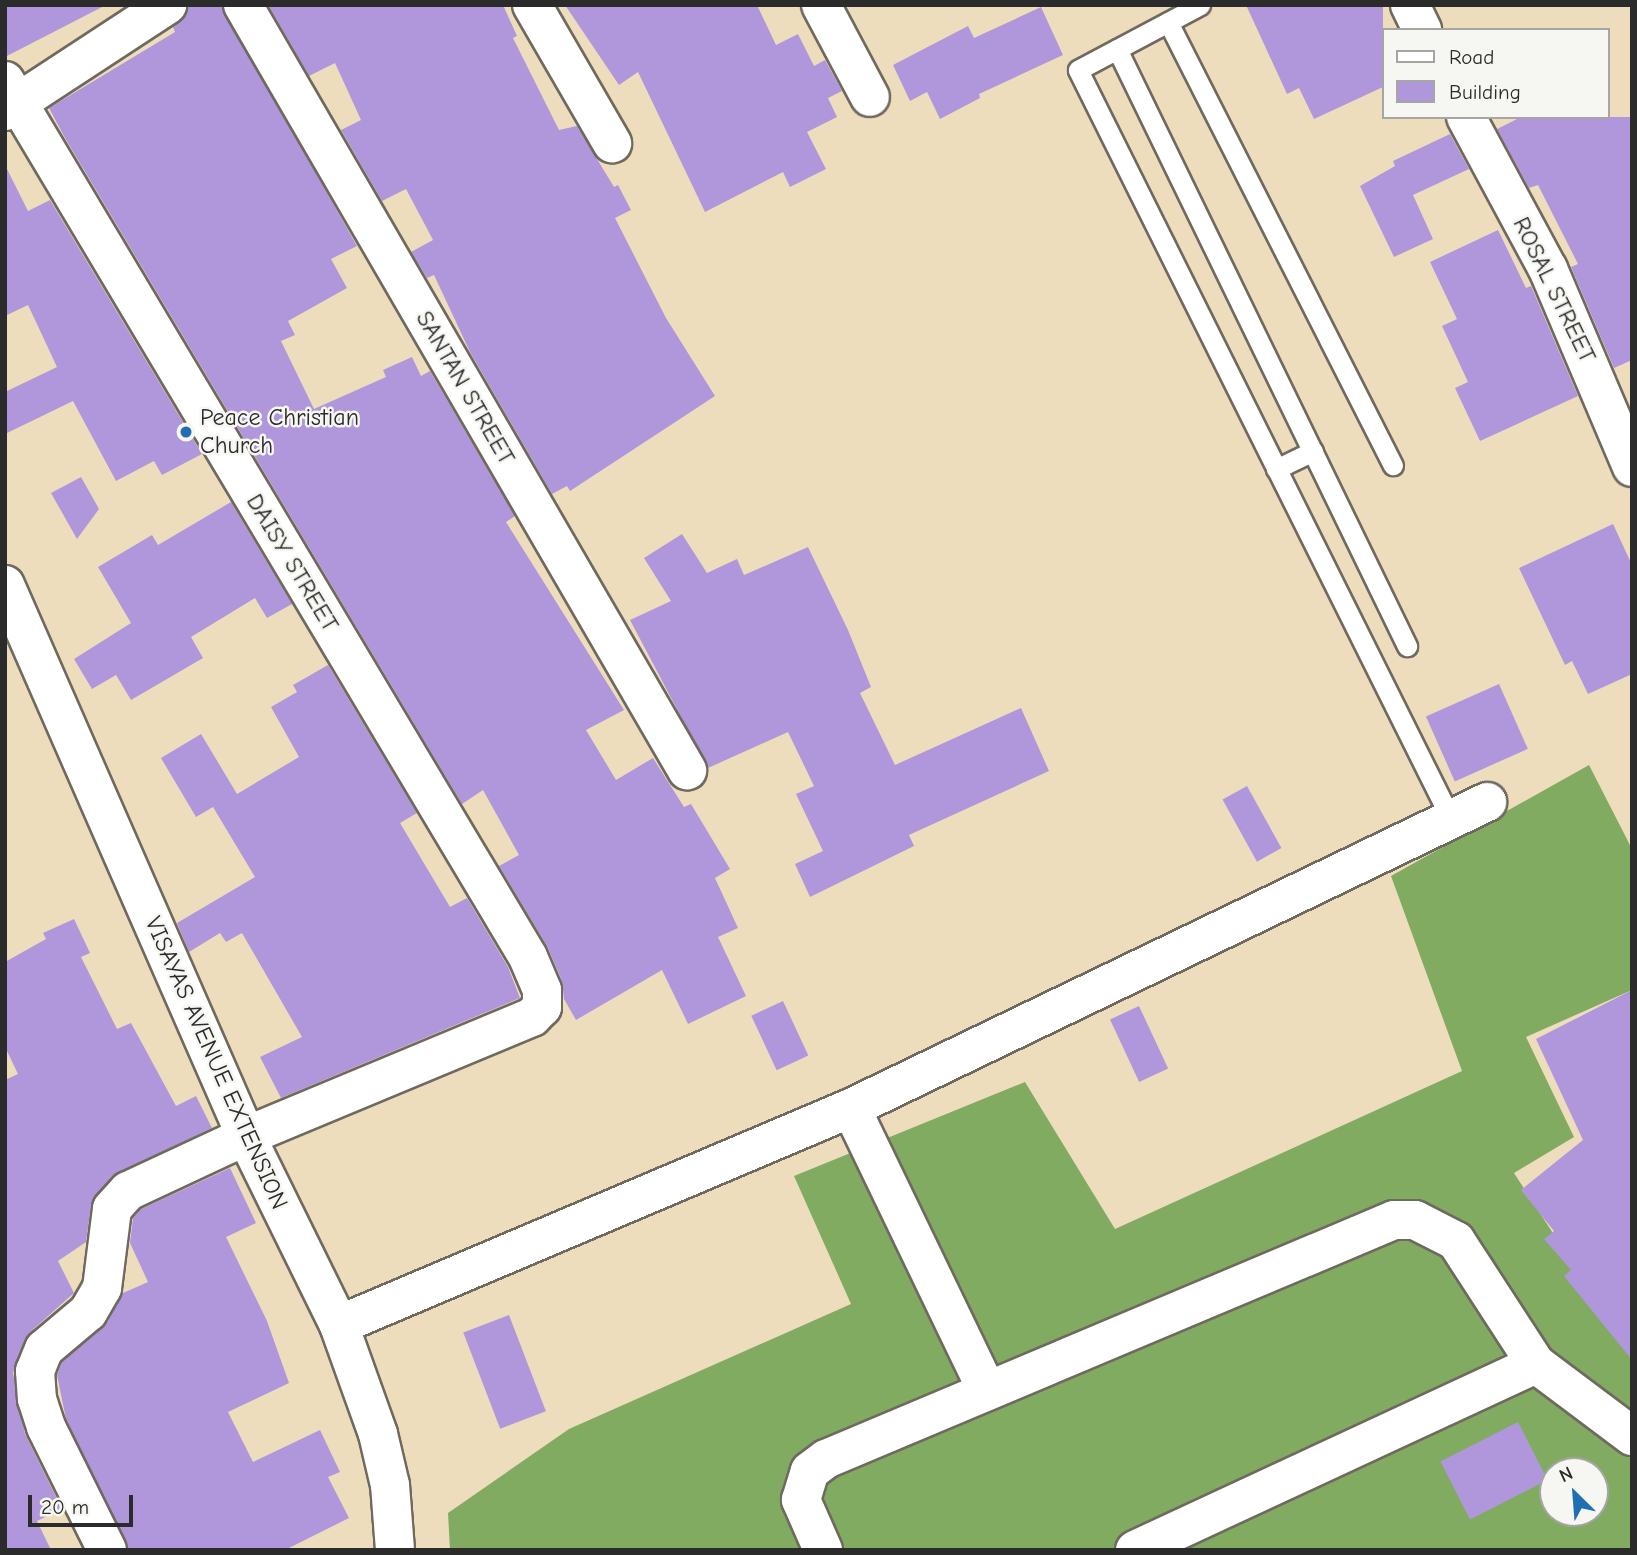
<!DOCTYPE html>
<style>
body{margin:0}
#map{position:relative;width:1637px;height:1555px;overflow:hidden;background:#eeddbc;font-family:"Comic Neue",sans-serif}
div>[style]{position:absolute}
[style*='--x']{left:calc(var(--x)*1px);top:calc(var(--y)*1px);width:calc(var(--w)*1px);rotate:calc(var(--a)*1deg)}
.forest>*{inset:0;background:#82ab62}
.building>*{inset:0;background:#b097dc;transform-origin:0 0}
.roads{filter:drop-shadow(2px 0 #6f695e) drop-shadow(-2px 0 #6f695e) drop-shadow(0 2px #6f695e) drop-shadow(0 -2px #6f695e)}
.service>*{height:19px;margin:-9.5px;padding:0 9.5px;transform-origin:9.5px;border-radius:9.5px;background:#fff}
.minor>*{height:38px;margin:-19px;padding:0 19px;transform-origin:19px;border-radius:19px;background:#fff}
.dots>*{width:19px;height:19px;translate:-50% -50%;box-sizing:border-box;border:4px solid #f6f6f2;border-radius:50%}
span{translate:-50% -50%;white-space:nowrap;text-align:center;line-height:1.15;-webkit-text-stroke:5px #f6f6f2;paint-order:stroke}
.street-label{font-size:24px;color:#2b2b2b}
.poi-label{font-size:24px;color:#2b2b2b}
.left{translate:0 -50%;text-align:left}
.frame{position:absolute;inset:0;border:7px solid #2b2b2b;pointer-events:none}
.legend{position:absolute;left:1382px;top:28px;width:228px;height:91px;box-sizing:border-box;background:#f6f6f2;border:2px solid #a5a5a2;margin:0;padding:9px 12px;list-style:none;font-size:21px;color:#2b2b2b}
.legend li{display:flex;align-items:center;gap:14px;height:35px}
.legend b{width:35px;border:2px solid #a5a5a2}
.north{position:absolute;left:1539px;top:1457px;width:70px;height:70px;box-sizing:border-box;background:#f6f6f2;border:2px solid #a5a5a2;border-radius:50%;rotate:335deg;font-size:19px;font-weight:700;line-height:28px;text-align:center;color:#2b2b2b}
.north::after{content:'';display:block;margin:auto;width:24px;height:32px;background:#1f6fb2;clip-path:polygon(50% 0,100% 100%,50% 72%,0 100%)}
.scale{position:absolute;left:28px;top:1495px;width:105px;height:32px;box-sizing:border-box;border:4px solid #2b2b2b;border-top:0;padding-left:9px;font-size:21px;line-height:24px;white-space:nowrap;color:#2b2b2b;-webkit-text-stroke:5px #f6f6f2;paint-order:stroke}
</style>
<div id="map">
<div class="forest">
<i style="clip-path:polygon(evenodd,1589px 765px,1632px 849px,1632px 990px,1526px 1037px,1574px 1137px,1514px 1173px,1632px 1355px,1632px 1550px,450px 1550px,448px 1513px,569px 1429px,851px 1304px,794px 1176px,1025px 1082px,1115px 1229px,1462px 1071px,1391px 876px,1589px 765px,1553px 1471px,1595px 1471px,1595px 1513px,1553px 1513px,1553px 1471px)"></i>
</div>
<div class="building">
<i style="clip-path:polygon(5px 5px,106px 5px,5px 57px)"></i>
<i style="clip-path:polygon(189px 5px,221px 5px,357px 246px,331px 259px,347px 288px,288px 321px,295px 335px,281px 341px,314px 409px,386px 377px,383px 370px,412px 357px,421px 376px,430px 371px,515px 516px,506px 522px,624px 710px,586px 730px,616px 780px,653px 758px,684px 807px,691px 804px,730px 869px,715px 878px,738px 928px,718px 937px,746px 996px,688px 1024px,662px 970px,576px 1020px,564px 999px,562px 981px,548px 948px,499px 866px,519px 855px,483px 790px,462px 804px,65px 138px,49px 108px,175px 32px,173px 27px,186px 15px)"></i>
<i style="clip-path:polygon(268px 5px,503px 5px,517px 36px,513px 38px,559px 130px,577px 126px,614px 187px,618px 185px,631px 210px,615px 218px,666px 318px,715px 396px,570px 491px,567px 486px,552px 494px,470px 352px,434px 275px,427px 278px,411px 252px,433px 240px,406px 189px,382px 201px,341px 130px,361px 120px,335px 63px,309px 76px)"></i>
<i style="clip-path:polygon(565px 5px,757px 5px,776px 45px,798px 34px,814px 66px,825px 60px,842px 91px,828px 98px,837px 117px,807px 132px,826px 169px,790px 187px,783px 172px,705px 212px,638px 72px,619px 85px)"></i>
<i style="clip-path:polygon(1246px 5px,1383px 5px,1383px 87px,1314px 119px,1299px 88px,1287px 94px)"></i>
<i style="clip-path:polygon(1041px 7px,1063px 55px,979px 94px,980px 98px,940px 119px,927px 92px,910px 101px,893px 65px,968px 26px,974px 38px)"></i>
<i style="clip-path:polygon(1521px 117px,1632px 117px,1632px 360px,1614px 368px,1571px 267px,1578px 264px,1538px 185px,1529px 188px,1497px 129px)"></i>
<i style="clip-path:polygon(1450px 134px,1469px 169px,1413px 195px,1433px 239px,1394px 257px,1360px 186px,1395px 166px,1393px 161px)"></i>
<i style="clip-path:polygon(5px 165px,28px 211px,50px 200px,202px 454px,162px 475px,154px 461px,116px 481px,73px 401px,5px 434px,5px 392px,57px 367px,28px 305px,5px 316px)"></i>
<i style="clip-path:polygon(1498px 230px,1526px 288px,1531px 286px,1578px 396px,1480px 441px,1455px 388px,1468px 382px,1442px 326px,1457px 319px,1430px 262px)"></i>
<i style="clip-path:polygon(81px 477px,99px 509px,77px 539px,51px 493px)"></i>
<i style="clip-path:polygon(231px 502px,292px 604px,267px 618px,255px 598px,191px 637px,203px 658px,131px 700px,116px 675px,92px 689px,74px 659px,131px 623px,98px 567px,152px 535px,158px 545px)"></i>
<i style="clip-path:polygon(1613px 524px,1632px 565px,1632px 674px,1588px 694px,1572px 661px,1565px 665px,1519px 568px)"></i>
<i style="clip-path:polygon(682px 534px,707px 573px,737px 559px,744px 575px,808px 547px,848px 630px,871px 687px,860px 693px,895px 765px,1021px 708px,1049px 771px,909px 835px,914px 846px,810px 897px,795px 864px,823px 851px,796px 794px,814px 786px,788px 732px,708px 768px,630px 620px,671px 601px,644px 558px)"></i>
<i style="clip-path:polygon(328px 665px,417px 813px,400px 823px,450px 907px,467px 898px,508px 967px,520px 998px,281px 1098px,260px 1057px,302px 1037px,242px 933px,226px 942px,220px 933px,189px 952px,177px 923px,255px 877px,213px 807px,196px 817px,161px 758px,201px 734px,237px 794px,299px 757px,271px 707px,297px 692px,293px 685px)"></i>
<i style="left:1499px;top:684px;width:71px;height:80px;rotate:66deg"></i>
<i style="left:1247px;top:786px;width:71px;height:28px;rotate:61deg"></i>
<i style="clip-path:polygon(74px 919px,90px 953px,81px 957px,117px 1029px,131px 1023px,176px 1106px,196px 1096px,212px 1128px,112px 1176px,91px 1206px,86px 1242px,58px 1261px,74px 1293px,29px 1333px,13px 1373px,25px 1434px,62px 1509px,37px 1521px,51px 1550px,5px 1550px,5px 1080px,18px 1074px,5px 1047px,5px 962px,46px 939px,43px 933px)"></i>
<i style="clip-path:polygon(1632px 990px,1632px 1360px,1564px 1276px,1571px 1270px,1544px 1239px,1554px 1231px,1521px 1190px,1583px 1140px,1536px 1039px)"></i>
<i style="left:783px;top:1001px;width:60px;height:35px;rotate:65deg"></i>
<i style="left:1139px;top:1006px;width:69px;height:32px;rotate:65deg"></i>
<i style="clip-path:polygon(230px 1168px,256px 1223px,226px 1237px,267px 1321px,289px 1383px,228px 1412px,253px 1462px,320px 1430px,340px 1472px,328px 1477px,349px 1518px,285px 1550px,129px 1550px,66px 1419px,57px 1375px,62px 1362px,107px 1323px,123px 1293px,148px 1282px,130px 1243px,133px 1218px,141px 1209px)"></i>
<i style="left:509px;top:1315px;width:103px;height:49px;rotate:69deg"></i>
<i style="left:1518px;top:1422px;width:65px;height:87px;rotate:63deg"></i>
</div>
<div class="roads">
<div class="service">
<i style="--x:1200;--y:5;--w:138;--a:152"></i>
<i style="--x:1078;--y:70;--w:837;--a:63.53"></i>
<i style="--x:1168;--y:22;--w:497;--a:63.1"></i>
<i style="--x:1117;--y:49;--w:664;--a:64.09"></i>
<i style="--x:1276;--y:469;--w:41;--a:-25.9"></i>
</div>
<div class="minor">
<i style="--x:243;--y:5;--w:885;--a:59.87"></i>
<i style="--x:532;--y:5;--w:160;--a:59.9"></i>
<i style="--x:821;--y:5;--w:104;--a:62"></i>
<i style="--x:1410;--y:5;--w:28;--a:64"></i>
<i style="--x:5;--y:81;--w:1020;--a:59.16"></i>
<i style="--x:528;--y:957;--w:36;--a:67"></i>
<i style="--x:542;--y:990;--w:17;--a:90"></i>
<i style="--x:542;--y:1007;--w:14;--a:135"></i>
<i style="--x:532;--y:1017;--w:310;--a:157.4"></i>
<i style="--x:246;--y:1136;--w:130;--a:155"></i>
<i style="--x:128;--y:1191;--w:24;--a:132"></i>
<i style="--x:112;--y:1209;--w:80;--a:97.2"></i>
<i style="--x:102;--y:1288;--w:28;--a:120"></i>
<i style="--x:88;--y:1312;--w:57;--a:139.9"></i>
<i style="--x:44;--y:1349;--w:24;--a:112"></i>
<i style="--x:35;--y:1371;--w:28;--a:86"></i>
<i style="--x:37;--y:1399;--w:29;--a:72"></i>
<i style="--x:46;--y:1427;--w:137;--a:63.6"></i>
<i style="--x:5;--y:111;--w:194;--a:-33.2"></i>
<i style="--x:1466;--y:117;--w:173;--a:61.7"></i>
<i style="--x:1548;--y:269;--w:215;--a:67"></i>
<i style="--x:5;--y:585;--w:601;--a:66.38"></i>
<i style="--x:246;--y:1136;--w:211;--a:63.8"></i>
<i style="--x:339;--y:1325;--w:116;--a:70.3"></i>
<i style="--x:378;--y:1434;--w:52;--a:76.8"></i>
<i style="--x:390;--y:1485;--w:65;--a:85.6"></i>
<i style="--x:851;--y:1108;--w:314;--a:64.3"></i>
<i style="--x:339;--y:1325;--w:556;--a:-22.97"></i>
<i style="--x:851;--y:1108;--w:706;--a:-25.69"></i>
<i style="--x:823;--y:1550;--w:55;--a:-113.7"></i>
<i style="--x:801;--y:1500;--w:30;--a:-73"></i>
<i style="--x:810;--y:1471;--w:20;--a:-37"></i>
<i style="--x:826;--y:1459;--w:616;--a:-22.82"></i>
<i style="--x:1394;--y:1220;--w:21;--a:0"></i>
<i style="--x:1415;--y:1220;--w:46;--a:27.1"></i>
<i style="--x:1456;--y:1241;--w:147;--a:57"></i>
<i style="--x:1536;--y:1364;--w:120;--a:36.9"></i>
<i style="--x:1135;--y:1550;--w:442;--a:-24.9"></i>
</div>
</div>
<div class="dots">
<i style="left:186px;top:432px;background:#1f6fb2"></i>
</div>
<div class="street-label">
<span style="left:1554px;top:290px;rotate:64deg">ROSAL STREET</span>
<span style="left:465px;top:388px;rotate:60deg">SANTAN STREET</span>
<span style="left:292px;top:563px;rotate:59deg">DAISY STREET</span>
<span style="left:216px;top:1063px;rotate:66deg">VISAYAS AVENUE EXTENSION</span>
</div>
<div class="poi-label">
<span class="left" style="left:200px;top:432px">Peace Christian<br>Church</span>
</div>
<div class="frame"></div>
<ul class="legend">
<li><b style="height:9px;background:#fff"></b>Road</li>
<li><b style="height:19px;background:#b097dc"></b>Building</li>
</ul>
<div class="north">N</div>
<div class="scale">20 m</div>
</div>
